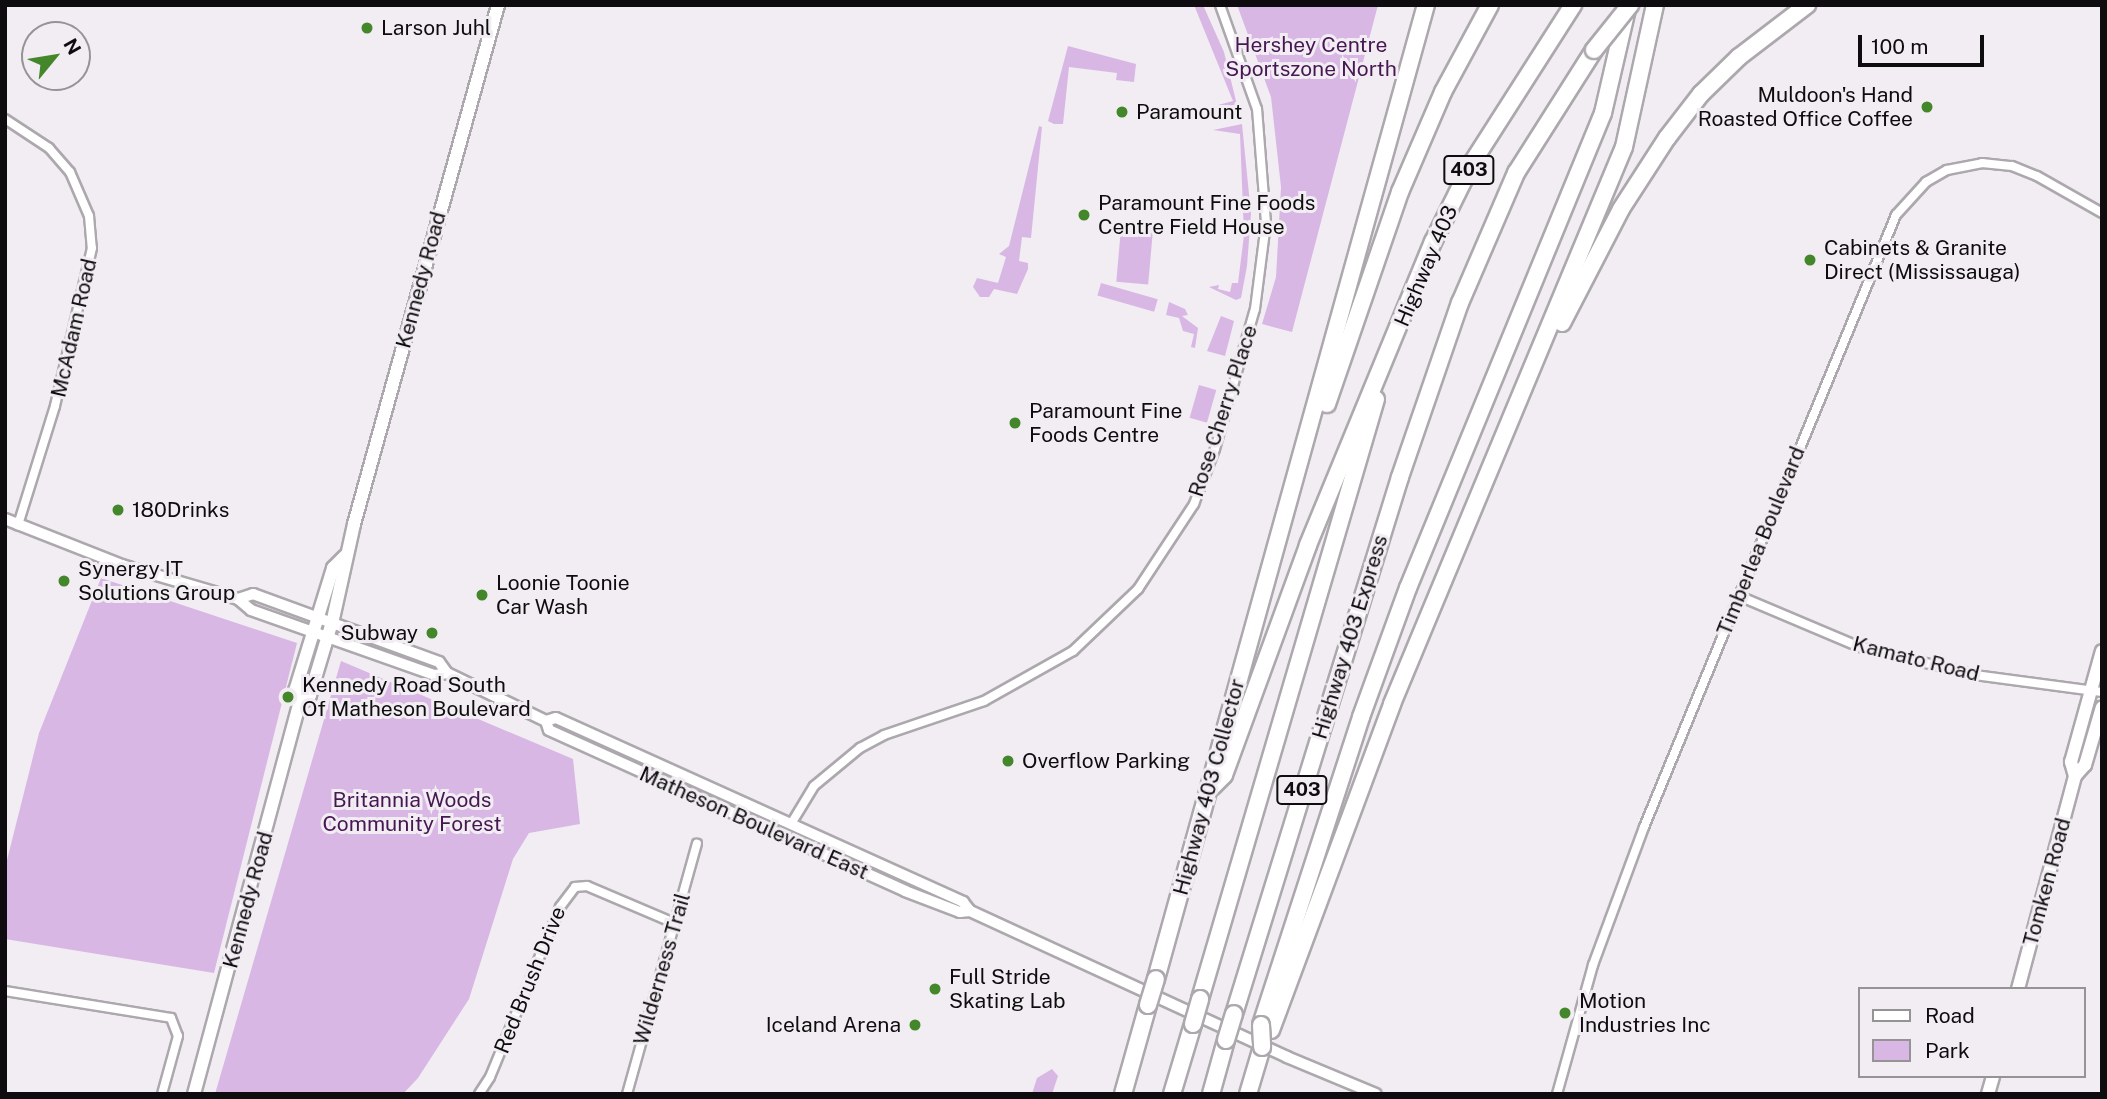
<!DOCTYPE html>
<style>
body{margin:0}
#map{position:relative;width:2107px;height:1099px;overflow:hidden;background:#f1edf2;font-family:"Public Sans",sans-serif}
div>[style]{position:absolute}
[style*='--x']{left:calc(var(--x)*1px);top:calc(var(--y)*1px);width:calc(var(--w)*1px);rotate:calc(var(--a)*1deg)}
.green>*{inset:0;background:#d9b7e4;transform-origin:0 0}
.roads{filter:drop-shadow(2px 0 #aca8ad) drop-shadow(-2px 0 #aca8ad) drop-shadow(0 2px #aca8ad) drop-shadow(0 -2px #aca8ad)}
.minor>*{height:8px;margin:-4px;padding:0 4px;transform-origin:4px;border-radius:4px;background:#fff}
.tertiary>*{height:10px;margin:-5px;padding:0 5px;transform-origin:5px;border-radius:5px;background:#fff}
.secondary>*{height:12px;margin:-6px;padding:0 6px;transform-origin:6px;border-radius:6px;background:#fff}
.motorway>*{height:16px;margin:-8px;padding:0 8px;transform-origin:8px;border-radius:8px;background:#fff}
.bridges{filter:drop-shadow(2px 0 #aca8ad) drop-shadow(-2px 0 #aca8ad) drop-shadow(0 2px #aca8ad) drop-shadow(0 -2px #aca8ad)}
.motorway-bridge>*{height:16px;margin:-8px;padding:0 8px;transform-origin:8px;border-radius:8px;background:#fff}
.dots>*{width:19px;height:19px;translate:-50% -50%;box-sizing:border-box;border:4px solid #f1edf2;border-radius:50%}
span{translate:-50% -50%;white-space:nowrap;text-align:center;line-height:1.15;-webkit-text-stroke:6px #f1edf2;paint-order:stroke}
.shield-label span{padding:2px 5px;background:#f1edf2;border:2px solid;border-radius:5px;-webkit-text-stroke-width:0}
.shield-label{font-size:19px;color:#0e0c0e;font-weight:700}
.poi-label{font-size:21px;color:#0e0c0e}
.left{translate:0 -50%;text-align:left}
.right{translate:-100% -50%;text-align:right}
.park-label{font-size:21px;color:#461753}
.street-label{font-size:21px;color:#0e0c0e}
.frame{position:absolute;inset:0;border:7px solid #0e0c0e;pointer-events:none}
.legend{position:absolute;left:1858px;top:987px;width:228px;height:91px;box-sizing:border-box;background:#f1edf2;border:2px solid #969397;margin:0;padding:9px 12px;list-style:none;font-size:21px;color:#0e0c0e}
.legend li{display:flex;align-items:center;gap:14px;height:35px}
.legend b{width:35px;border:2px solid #969397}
.north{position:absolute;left:21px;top:21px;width:70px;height:70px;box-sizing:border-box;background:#f1edf2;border:2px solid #969397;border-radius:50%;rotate:60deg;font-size:19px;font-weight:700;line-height:28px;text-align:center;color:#0e0c0e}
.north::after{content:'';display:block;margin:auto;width:24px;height:32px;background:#43872a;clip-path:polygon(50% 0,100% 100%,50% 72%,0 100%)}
.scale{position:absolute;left:1858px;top:35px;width:126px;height:32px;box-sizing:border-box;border:4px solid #0e0c0e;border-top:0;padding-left:9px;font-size:21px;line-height:24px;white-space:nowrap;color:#0e0c0e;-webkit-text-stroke:5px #f1edf2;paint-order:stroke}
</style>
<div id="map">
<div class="green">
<i style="clip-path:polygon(1194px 5px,1203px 5px,1224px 52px,1237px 105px,1211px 111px,1207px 108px,1233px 101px)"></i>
<i style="clip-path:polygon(1237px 5px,1378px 5px,1292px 332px,1262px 324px,1276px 277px,1281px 187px,1271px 97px)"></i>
<i style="clip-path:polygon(1068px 46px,1136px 64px,1134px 82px,1116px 80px,1117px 73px,1069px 67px,1063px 124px,1054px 124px,1048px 121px)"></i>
<i style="clip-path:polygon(1242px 124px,1251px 214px,1247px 266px,1241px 298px,1236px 300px,1209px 287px,1219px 285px,1218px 289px,1230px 292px,1232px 283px,1238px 283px,1244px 235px,1240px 134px,1213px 130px)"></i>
<i style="clip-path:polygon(1039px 126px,1042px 127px,1031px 238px,1022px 237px,1019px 261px,1028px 263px,1028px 269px,1017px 294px,994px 289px,989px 297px,980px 297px,973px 287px,977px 278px,998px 283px,1006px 257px,999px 254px,1009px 246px)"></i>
<i style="left:1121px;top:228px;width:32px;height:54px;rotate:5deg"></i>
<i style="left:1101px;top:283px;width:59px;height:13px;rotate:16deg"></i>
<i style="clip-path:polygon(1169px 302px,1185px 309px,1188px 315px,1182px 316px,1198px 328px,1195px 348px,1191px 347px,1194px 334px,1183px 331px,1179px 318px,1166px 315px)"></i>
<i style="clip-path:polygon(1221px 316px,1234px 321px,1225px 356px,1207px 351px)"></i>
<i style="left:1199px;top:385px;width:18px;height:34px;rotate:16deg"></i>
<i style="clip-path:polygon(101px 578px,297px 643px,214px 973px,5px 939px,5px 868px,39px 733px)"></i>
<i style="clip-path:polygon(341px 661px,573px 759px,580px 824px,529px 833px,513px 859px,469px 999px,418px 1078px,403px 1094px,215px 1094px)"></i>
<i style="clip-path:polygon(1052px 1069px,1058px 1076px,1052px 1094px,1032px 1094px,1037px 1078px)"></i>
</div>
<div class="roads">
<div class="minor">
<i style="--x:5;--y:119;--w:53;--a:33.4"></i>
<i style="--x:49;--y:148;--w:32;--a:49"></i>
<i style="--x:70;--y:172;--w:48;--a:66.6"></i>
<i style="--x:89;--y:216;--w:32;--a:85"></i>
<i style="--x:92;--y:248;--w:162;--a:103.2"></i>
<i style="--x:55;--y:406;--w:125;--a:107.3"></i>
<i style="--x:1739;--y:596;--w:131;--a:22.9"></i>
<i style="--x:1860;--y:647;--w:118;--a:13.7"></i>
<i style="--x:1975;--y:675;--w:128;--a:7.6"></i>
<i style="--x:791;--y:824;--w:44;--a:-58.8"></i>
<i style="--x:814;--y:786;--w:60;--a:-39.6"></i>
<i style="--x:860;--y:748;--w:27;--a:-28"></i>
<i style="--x:884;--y:735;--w:106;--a:-18.8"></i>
<i style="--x:984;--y:701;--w:102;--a:-29.3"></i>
<i style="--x:1073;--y:651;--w:90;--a:-43.6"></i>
<i style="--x:1138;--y:589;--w:102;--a:-56.6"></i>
<i style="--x:1194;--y:504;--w:59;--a:-69.1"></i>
<i style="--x:1215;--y:449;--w:146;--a:-74.1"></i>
<i style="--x:1255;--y:309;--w:87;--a:-82.7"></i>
<i style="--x:1266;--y:223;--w:114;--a:-94.5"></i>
<i style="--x:1257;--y:109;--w:110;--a:-109.6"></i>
<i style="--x:5;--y:991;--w:168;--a:9.2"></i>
<i style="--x:171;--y:1018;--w:19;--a:69"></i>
<i style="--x:178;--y:1036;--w:60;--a:105.4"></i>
<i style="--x:479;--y:1094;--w:20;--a:-57"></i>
<i style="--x:490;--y:1077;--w:184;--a:-67.6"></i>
<i style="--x:560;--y:907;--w:25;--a:-53"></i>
<i style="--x:575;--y:887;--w:12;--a:-5"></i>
<i style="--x:587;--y:886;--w:92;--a:23"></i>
<i style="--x:627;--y:1094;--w:260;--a:-74.4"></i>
<i style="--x:1557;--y:1094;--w:134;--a:-74.4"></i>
<i style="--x:1593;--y:965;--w:147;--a:-69.7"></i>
<i style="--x:1644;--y:827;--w:662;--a:-67.62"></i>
<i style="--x:1896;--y:215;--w:45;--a:-47.7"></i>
<i style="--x:1926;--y:182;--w:24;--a:-30"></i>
<i style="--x:1947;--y:170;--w:36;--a:-11"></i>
<i style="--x:1982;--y:163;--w:30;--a:6"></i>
<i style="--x:2012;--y:166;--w:27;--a:22"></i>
<i style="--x:2037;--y:176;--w:75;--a:29.6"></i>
</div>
<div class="tertiary">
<i style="--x:5;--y:519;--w:126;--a:21.5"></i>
<i style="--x:122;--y:565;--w:121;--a:16.3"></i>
<i style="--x:238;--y:599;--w:17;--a:40"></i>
<i style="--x:251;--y:610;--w:195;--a:19.5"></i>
<i style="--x:435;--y:675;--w:12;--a:-9"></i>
<i style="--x:238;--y:599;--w:16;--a:-18"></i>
<i style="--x:253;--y:594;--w:198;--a:20.1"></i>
<i style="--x:439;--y:662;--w:14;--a:54"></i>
<i style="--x:447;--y:673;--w:110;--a:25.9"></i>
<i style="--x:546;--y:721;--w:9;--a:72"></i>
<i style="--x:549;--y:730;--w:391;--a:24.3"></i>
<i style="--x:905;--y:891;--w:59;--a:20.9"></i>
<i style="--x:960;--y:912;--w:10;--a:-6"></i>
<i style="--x:546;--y:721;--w:10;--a:-17"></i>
<i style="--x:556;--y:718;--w:447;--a:24.3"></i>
<i style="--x:963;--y:902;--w:11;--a:52"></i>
<i style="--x:970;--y:911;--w:349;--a:24.7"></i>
<i style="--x:1287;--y:1057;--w:96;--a:22.6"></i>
</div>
<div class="secondary">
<i style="--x:299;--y:705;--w:15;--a:-42"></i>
<i style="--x:310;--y:695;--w:79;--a:-73.2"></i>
<i style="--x:333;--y:619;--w:97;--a:-77.5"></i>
<i style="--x:354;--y:524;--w:539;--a:-74.49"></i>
<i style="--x:2075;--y:776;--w:15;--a:-106"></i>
<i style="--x:2071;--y:762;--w:115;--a:-74.4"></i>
<i style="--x:2018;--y:989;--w:220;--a:-75"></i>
<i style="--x:2075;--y:776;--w:15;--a:-48"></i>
<i style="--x:2085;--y:765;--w:60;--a:-73.7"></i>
<i style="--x:194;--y:1094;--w:403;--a:-74.9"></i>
<i style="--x:299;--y:705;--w:15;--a:-106"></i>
<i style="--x:295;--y:691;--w:129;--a:-72.8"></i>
<i style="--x:333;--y:568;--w:17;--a:-45"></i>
<i style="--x:1988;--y:1094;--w:19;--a:-74"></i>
</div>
<div class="motorway">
<i style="--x:1562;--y:323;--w:128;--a:-62.6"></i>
<i style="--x:1621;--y:209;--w:85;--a:-57.1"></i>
<i style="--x:1667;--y:138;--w:56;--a:-52.3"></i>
<i style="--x:1701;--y:94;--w:53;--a:-44.2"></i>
<i style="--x:1739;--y:57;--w:86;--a:-37.4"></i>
<i style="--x:1327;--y:404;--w:224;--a:-71"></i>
<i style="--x:1400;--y:192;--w:109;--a:-66.7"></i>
<i style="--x:1443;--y:92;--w:99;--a:-61.6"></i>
<i style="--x:1212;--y:787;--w:17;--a:-45"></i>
<i style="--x:1224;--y:775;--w:245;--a:-69.9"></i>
<i style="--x:1308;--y:545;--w:328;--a:-67.6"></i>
<i style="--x:1433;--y:242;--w:88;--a:-63.7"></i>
<i style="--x:1472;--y:163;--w:188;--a:-57.4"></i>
<i style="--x:1156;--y:979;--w:1011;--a:-74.51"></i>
<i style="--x:1200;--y:999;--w:625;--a:-73.65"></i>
<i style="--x:1234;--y:1014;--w:562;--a:-72.82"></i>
<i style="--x:1400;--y:477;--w:184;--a:-71"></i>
<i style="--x:1460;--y:303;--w:142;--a:-66.7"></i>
<i style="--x:1516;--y:173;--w:146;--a:-57.6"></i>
<i style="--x:1261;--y:1025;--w:324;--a:-72"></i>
<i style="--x:1361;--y:717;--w:137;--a:-70"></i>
<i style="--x:1408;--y:588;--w:513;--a:-67.68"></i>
<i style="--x:1603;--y:113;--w:111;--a:-77"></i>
<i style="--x:1271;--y:1030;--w:348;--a:-69.6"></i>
<i style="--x:1392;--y:704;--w:603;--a:-67.39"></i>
<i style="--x:1624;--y:147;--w:145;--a:-77.7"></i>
<i style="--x:1123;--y:1094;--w:92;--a:-74.3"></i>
<i style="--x:1172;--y:1094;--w:73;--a:-73.3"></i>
<i style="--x:1211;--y:1094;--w:56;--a:-74.5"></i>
<i style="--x:1248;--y:1094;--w:49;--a:-73.4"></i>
</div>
</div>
<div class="bridges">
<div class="motorway-bridge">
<i style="--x:1594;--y:50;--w:58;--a:-51.3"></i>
<i style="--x:1148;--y:1005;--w:27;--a:-73"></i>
<i style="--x:1193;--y:1024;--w:26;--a:-74"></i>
<i style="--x:1261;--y:1025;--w:22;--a:87"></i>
<i style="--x:1226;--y:1040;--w:27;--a:-73"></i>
</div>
</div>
<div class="dots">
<i style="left:367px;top:28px;background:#43872a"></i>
<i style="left:1927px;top:107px;background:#43872a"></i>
<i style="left:1122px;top:112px;background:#43872a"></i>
<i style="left:1084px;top:215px;background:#43872a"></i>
<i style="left:1810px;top:260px;background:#43872a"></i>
<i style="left:1015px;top:423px;background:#43872a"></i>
<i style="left:118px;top:510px;background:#43872a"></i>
<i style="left:64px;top:581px;background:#43872a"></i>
<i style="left:482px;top:595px;background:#43872a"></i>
<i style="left:432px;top:633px;background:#43872a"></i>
<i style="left:288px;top:697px;background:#43872a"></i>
<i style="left:1008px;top:761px;background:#43872a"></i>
<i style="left:935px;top:989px;background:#43872a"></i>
<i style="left:1565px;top:1013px;background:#43872a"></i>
<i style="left:915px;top:1025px;background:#43872a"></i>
</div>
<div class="shield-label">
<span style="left:1469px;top:170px">403</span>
<span style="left:1302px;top:790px">403</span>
</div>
<div class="poi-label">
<span class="left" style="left:381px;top:28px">Larson Juhl</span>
<span class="right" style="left:1913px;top:107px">Muldoon's Hand<br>Roasted Office Coffee</span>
<span class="left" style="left:1136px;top:112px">Paramount</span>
<span class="left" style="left:1098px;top:215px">Paramount Fine Foods<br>Centre Field House</span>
<span class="left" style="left:1824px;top:260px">Cabinets &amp; Granite<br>Direct (Mississauga)</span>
<span class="left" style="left:1029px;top:423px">Paramount Fine<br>Foods Centre</span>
<span class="left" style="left:132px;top:510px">180Drinks</span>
<span class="left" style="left:78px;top:581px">Synergy IT<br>Solutions Group</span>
<span class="left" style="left:496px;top:595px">Loonie Toonie<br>Car Wash</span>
<span class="right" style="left:418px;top:633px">Subway</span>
<span class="left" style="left:302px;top:697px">Kennedy Road South<br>Of Matheson Boulevard</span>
<span class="left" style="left:1022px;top:761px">Overflow Parking</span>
<span class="left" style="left:949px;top:989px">Full Stride<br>Skating Lab</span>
<span class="left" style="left:1579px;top:1013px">Motion<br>Industries Inc</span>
<span class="right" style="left:901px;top:1025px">Iceland Arena</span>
</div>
<div class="park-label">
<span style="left:1311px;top:57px">Hershey Centre<br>Sportszone North</span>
<span style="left:412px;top:812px">Britannia Woods<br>Community Forest</span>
</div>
<div class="street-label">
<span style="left:1426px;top:266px;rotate:-67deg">Highway 403</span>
<span style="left:421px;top:280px;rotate:-75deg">Kennedy Road</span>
<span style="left:74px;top:328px;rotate:-77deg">McAdam Road</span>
<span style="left:1223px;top:411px;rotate:-72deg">Rose Cherry Place</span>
<span style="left:1761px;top:541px;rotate:-68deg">Timberlea Boulevard</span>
<span style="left:1350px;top:637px;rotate:-73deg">Highway 403 Express</span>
<span style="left:1916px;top:659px;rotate:14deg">Kamato Road</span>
<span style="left:1209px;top:787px;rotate:-75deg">Highway 403 Collector</span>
<span style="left:754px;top:823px;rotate:24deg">Matheson Boulevard East</span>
<span style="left:2047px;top:882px;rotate:-75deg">Tomken Road</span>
<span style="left:248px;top:900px;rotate:-75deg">Kennedy Road</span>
<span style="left:662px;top:969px;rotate:-74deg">Wilderness Trail</span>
<span style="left:530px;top:980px;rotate:-68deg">Red Brush Drive</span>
</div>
<div class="frame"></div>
<ul class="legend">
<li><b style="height:9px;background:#fff"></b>Road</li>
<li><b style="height:19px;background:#d9b7e4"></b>Park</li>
</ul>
<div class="north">N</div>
<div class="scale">100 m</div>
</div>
